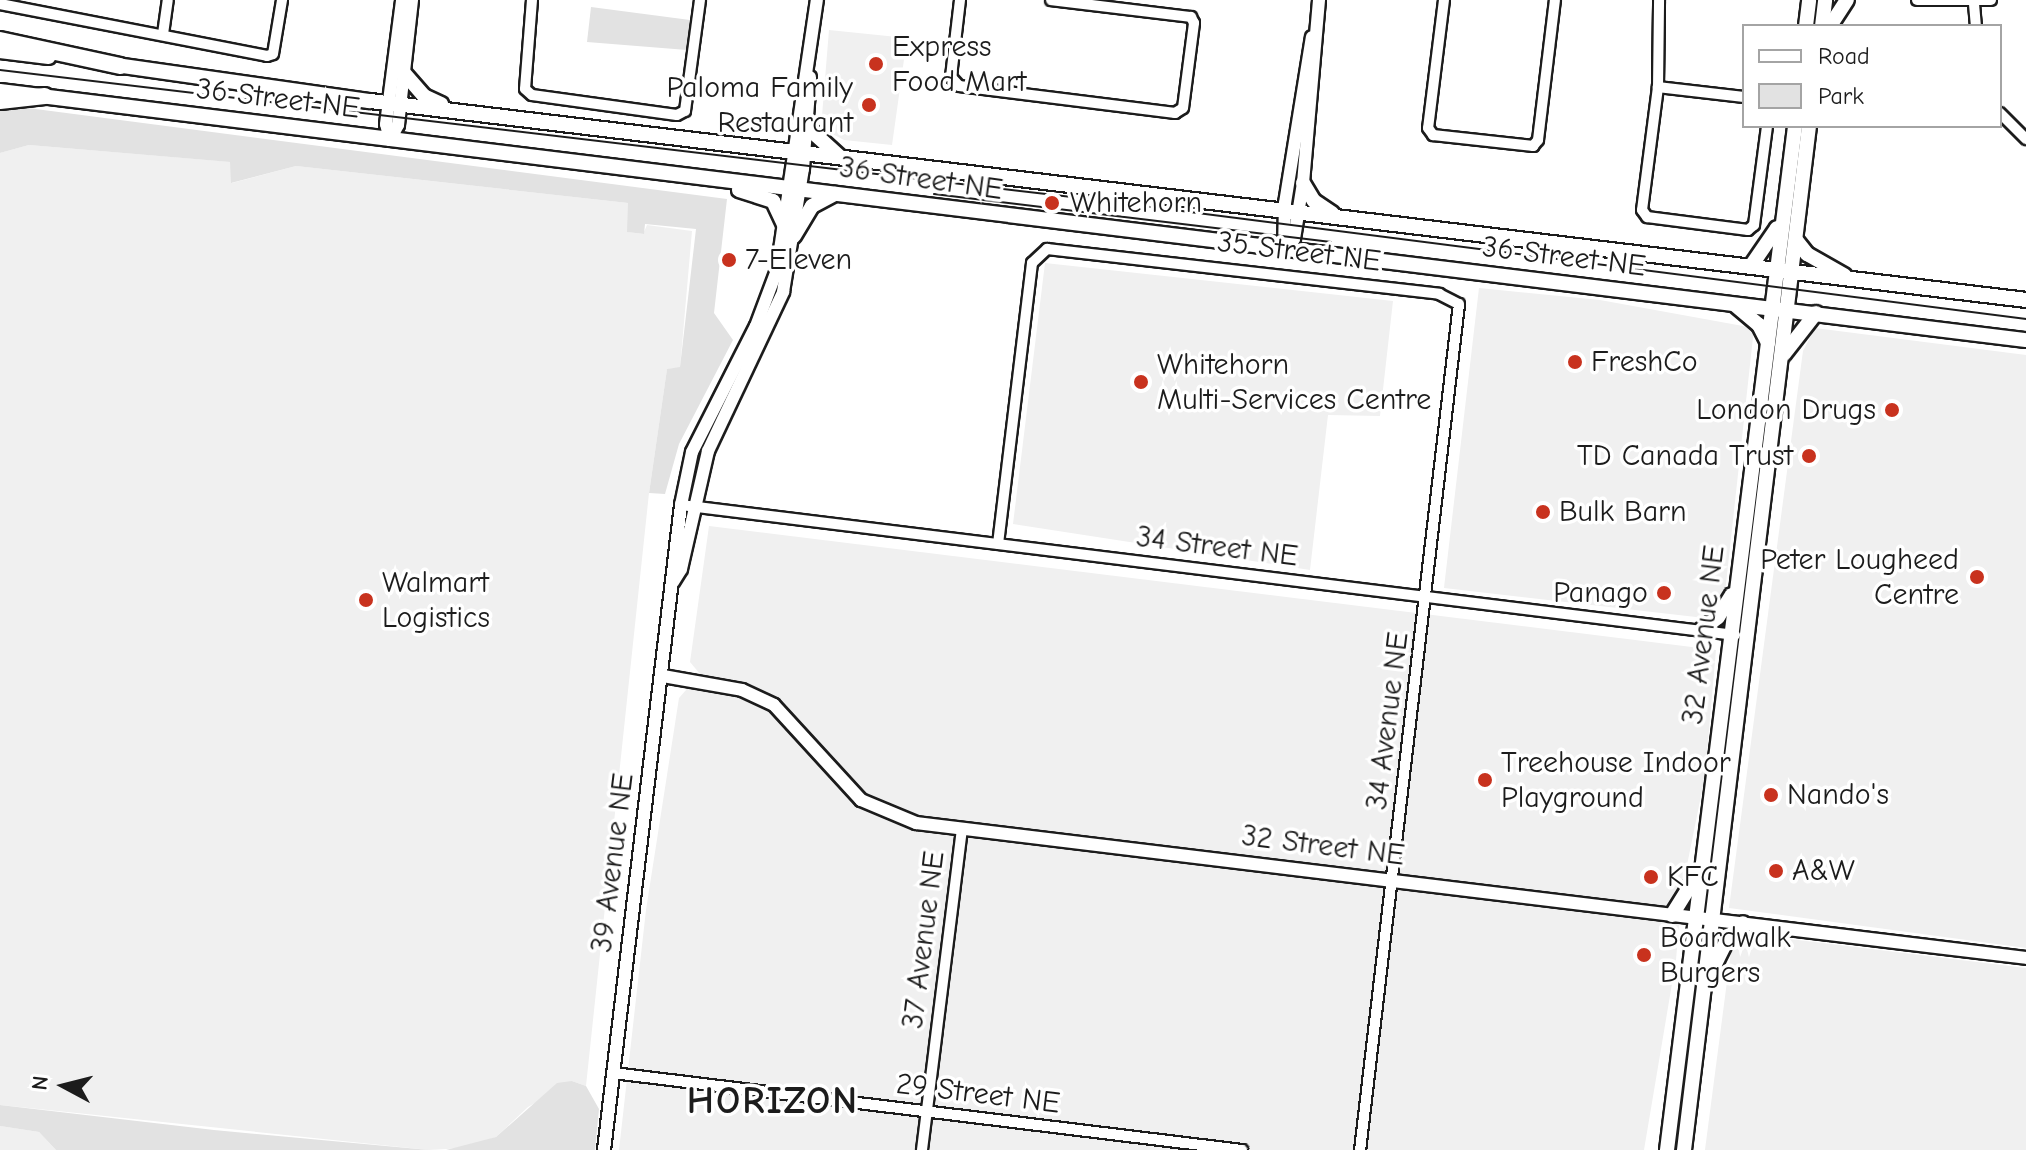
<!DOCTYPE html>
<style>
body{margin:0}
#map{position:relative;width:2026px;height:1150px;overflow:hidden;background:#fff;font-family:"Comic Neue",sans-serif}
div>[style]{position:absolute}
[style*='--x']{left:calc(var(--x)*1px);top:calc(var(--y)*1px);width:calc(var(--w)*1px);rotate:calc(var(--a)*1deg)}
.built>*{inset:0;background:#f0f0f0}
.green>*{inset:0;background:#e2e2e2}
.roads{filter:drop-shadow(2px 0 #1c1c1c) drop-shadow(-2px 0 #1c1c1c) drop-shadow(0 2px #1c1c1c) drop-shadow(0 -2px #1c1c1c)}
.minor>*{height:10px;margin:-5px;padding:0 5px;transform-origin:5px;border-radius:5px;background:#fff}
.tertiary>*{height:12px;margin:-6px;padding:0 6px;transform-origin:6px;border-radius:6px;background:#fff}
.secondary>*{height:14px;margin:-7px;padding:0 7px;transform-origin:7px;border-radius:7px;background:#fff}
.primary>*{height:16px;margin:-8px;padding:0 8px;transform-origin:8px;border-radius:8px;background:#fff}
.tram>*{height:2px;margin:-1px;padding:0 1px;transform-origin:1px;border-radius:1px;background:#1c1c1c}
.dots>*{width:22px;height:22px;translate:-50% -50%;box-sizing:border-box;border:4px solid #fff;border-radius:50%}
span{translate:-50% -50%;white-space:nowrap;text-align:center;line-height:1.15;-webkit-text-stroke:7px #fff;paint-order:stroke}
.poi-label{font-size:30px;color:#1c1c1c}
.left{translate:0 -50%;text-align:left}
.right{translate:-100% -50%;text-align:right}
.street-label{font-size:30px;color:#1c1c1c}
.district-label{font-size:38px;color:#1c1c1c;font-weight:700;letter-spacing:2px}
.legend{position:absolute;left:1742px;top:24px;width:260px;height:104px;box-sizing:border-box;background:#fff;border:2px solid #a4a4a4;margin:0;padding:10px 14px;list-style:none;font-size:24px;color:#1c1c1c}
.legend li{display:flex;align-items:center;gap:16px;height:40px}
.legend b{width:40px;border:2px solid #a4a4a4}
.north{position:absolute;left:24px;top:1046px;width:80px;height:80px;-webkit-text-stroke:6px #fff;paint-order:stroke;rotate:277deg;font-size:22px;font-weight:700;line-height:32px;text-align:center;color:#1c1c1c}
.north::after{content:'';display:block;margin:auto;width:28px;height:36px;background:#1c1c1c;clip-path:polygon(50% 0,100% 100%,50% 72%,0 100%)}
</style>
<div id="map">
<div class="built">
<i style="clip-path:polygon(829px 30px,907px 38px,892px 145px,844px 140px,821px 128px)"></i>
<i style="clip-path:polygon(29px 145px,231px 162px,232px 183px,296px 166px,628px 203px,628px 232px,643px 234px,647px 225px,692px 231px,680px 368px,667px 369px,649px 493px,586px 1086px,572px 1081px,528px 1107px,496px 1137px,464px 1148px,429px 1150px,0 1105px,0 153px)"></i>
<i style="clip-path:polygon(1045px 263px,1393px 301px,1380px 416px,1328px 415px,1310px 570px,1013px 524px)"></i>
<i style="clip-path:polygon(1479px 288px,1600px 300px,1754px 328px,1722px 620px,1444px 588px)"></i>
<i style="clip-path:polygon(1815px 328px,2026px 355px,2026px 948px,1729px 908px,1803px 351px)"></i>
<i style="clip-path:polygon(709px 526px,1716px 650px,1705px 776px,1682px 890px,1676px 960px,1644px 1150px,619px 1150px,646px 910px,679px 698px,700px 674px,690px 662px)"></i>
<i style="clip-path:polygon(1757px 935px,2026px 968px,2026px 1150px,1705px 1150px,1731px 951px,1739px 937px)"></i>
<i style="clip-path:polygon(0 1126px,39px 1132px,56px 1150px,0 1150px)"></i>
</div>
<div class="green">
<i style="clip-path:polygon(591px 7px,690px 20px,687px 50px,587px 42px)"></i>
<i style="clip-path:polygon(28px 108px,727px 199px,714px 313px,733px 340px,679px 444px,665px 494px,649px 493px,667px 369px,680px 367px,696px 229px,645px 224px,644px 234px,627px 232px,628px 203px,296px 166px,231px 183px,230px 162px,29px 145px,0 153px,0 110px)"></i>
<i style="clip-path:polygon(572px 1081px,586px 1086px,599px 1109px,595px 1150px,446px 1150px,496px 1137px,557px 1083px)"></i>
<i style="clip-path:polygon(0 1105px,214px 1130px,429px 1150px,56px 1150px,39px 1132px,0 1126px)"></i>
</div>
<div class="roads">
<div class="minor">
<i style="--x:532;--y:0;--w:89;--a:94.5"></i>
<i style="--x:525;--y:89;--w:9;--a:41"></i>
<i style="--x:532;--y:95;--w:146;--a:7.9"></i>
<i style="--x:677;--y:115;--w:9;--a:-27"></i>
<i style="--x:685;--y:111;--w:112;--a:-82.3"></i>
<i style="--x:960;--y:0;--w:78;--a:96.7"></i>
<i style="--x:951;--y:77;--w:12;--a:48"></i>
<i style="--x:959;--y:86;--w:218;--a:7.1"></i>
<i style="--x:1175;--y:113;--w:9;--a:-32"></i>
<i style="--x:1183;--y:108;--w:86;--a:-82.6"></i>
<i style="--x:1194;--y:23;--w:7;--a:-117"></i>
<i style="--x:1191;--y:17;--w:141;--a:-173.1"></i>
<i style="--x:1444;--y:0;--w:129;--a:97.1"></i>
<i style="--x:1428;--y:128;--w:9;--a:54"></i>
<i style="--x:1433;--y:135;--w:101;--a:6.3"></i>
<i style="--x:1533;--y:146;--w:8;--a:-50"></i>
<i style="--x:1538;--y:140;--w:141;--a:-83.1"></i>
<i style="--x:1917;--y:0;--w:74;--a:0"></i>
<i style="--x:0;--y:4;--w:272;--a:11"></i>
<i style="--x:267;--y:56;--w:6;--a:-18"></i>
<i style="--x:273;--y:54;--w:55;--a:-80.5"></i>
<i style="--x:1974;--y:4;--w:22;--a:85"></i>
<i style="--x:163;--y:34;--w:34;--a:-82"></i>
<i style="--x:1658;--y:87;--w:87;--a:-89.3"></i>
<i style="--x:1744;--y:97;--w:87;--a:-173.4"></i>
<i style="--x:1658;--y:87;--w:124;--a:97.4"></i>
<i style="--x:1642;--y:210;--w:9;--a:54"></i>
<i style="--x:1647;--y:217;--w:102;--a:7.3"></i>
<i style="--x:1748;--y:230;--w:8;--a:-40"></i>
<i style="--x:1754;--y:225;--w:100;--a:-82.5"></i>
<i style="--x:2000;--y:113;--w:37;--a:45"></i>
<i style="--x:681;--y:505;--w:1062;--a:7.03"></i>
<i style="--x:998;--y:544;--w:283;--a:-83.1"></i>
<i style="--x:1032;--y:263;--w:21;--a:-43"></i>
<i style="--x:1047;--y:249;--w:395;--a:6.5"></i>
<i style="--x:1439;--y:294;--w:22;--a:27"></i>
<i style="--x:1459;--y:304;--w:852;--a:96.67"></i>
<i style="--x:613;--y:1073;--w:634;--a:6.98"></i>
<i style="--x:922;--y:1150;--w:321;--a:-82.9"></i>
</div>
<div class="tertiary">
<i style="--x:390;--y:140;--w:17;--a:-62"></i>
<i style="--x:398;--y:125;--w:126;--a:-83.6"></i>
<i style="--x:390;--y:140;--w:16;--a:-104"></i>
<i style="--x:386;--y:124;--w:125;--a:-82.6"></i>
<i style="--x:1284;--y:250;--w:15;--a:-48"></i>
<i style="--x:1294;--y:239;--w:57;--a:-80.9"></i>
<i style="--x:1303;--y:183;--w:184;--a:-85"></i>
<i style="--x:1284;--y:250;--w:47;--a:-88.8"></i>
<i style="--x:1285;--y:203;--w:168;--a:-80.8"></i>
<i style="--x:673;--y:582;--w:15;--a:-58"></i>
<i style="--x:681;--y:569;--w:121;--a:-77.1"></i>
<i style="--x:708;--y:451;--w:176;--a:-64.7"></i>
<i style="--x:783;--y:292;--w:125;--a:-80.8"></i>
<i style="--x:803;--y:169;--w:92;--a:-85.6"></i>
<i style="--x:663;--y:676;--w:80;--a:10"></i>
<i style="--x:742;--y:690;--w:35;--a:25"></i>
<i style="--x:774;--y:705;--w:129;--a:47.5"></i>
<i style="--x:861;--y:800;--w:60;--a:22.7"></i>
<i style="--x:916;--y:823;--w:1118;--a:6.93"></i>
<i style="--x:604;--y:1150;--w:650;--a:-83.19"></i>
<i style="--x:681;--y:505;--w:54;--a:-78.3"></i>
<i style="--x:692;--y:452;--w:141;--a:-63.1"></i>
<i style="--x:756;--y:326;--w:60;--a:-69.4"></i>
<i style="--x:777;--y:270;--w:273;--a:-81.6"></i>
</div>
<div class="secondary">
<i style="--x:1806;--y:26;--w:26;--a:-83"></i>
<i style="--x:1822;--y:26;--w:26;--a:-83"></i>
<i style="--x:1830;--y:26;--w:31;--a:-57"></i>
<i style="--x:0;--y:51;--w:49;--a:7"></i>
<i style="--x:109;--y:64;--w:264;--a:8.1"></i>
<i style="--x:370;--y:101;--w:1668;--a:6.85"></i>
<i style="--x:404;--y:73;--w:30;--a:49"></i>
<i style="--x:424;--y:96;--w:19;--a:25"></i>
<i style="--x:0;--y:91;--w:2041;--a:7.01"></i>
<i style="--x:807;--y:127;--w:43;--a:42.2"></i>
<i style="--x:1303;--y:183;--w:21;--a:59"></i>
<i style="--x:1314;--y:201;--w:22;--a:34"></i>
<i style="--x:739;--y:190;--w:36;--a:18"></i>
<i style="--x:773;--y:201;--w:26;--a:65"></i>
<i style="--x:794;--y:236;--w:35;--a:-59"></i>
<i style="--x:812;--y:206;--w:26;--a:-28"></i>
<i style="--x:1796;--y:240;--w:18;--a:52"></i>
<i style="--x:1807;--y:254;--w:43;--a:29.6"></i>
<i style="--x:1751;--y:266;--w:46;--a:-55.6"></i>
<i style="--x:1735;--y:305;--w:31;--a:40"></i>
<i style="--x:1759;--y:325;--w:20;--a:63"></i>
<i style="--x:1784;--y:354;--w:52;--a:-52"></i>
<i style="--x:1701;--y:630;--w:21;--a:-37"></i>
<i style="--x:1718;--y:617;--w:26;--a:-58"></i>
<i style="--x:1672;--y:915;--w:44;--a:-58.1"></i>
<i style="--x:1709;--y:976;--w:42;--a:-63.4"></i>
<i style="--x:1728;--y:938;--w:21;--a:-45"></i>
<i style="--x:1667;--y:1150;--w:1032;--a:-82.87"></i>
<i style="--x:1684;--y:1150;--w:1032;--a:-83.04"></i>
</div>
<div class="primary">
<i style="--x:0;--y:40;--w:123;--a:12.2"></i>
<i style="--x:0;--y:101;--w:45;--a:-6.3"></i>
</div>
</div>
<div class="tram">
<i style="--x:0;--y:70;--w:1088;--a:6.76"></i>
<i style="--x:1080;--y:198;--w:954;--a:7.29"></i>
<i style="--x:934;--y:194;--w:400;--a:6.9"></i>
</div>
<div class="dots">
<i style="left:876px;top:64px;background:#c8321e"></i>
<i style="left:869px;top:105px;background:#c8321e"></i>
<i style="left:1052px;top:203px;background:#c8321e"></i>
<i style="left:729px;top:260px;background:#c8321e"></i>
<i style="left:1575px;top:362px;background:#c8321e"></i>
<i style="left:1141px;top:382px;background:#c8321e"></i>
<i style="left:1892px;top:410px;background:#c8321e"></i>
<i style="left:1809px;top:456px;background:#c8321e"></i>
<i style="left:1543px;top:512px;background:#c8321e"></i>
<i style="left:1977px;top:577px;background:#c8321e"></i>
<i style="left:1664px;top:593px;background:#c8321e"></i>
<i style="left:366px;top:600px;background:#c8321e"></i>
<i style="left:1485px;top:780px;background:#c8321e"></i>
<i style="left:1771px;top:795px;background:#c8321e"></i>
<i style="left:1776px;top:871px;background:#c8321e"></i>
<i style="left:1651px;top:877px;background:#c8321e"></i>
<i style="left:1644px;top:955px;background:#c8321e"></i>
</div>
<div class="poi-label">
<span class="left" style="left:892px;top:64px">Express<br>Food Mart</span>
<span class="right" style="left:853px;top:105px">Paloma Family<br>Restaurant</span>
<span class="left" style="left:1070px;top:203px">Whitehorn</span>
<span class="left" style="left:745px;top:260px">7-Eleven</span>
<span class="left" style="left:1591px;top:362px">FreshCo</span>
<span class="left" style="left:1157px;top:382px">Whitehorn<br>Multi-Services Centre</span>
<span class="right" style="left:1876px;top:410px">London Drugs</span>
<span class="right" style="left:1793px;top:456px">TD Canada Trust</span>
<span class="left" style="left:1559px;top:512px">Bulk Barn</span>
<span class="right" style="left:1959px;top:577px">Peter Lougheed<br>Centre</span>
<span class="left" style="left:382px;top:600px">Walmart<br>Logistics</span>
<span class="right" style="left:1648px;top:593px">Panago</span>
<span class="left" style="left:1501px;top:780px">Treehouse Indoor<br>Playground</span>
<span class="left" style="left:1787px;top:795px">Nando's</span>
<span class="left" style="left:1792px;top:871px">A&amp;W</span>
<span class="left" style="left:1667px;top:877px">KFC</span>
<span class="left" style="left:1660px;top:955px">Boardwalk<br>Burgers</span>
</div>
<div class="street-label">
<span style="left:278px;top:99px;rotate:7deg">36 Street NE</span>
<span style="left:921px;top:179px;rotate:8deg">36 Street NE</span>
<span style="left:1299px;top:252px;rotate:7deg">35 Street NE</span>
<span style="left:1564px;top:257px;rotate:7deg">36 Street NE</span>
<span style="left:1217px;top:547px;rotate:7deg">34 Street NE</span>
<span style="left:1704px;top:635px;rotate:-83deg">32 Avenue NE</span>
<span style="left:1388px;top:721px;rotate:-83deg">34 Avenue NE</span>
<span style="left:1323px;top:846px;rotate:7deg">32 Street NE</span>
<span style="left:613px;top:863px;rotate:-83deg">39 Avenue NE</span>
<span style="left:924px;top:940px;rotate:-83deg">37 Avenue NE</span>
<span style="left:978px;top:1094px;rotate:7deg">29 Street NE</span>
</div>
<div class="district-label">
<span style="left:773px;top:1102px">HORIZON</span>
</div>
<ul class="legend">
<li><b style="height:10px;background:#fff"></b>Road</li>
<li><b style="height:22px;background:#e2e2e2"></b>Park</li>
</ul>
<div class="north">N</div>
</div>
